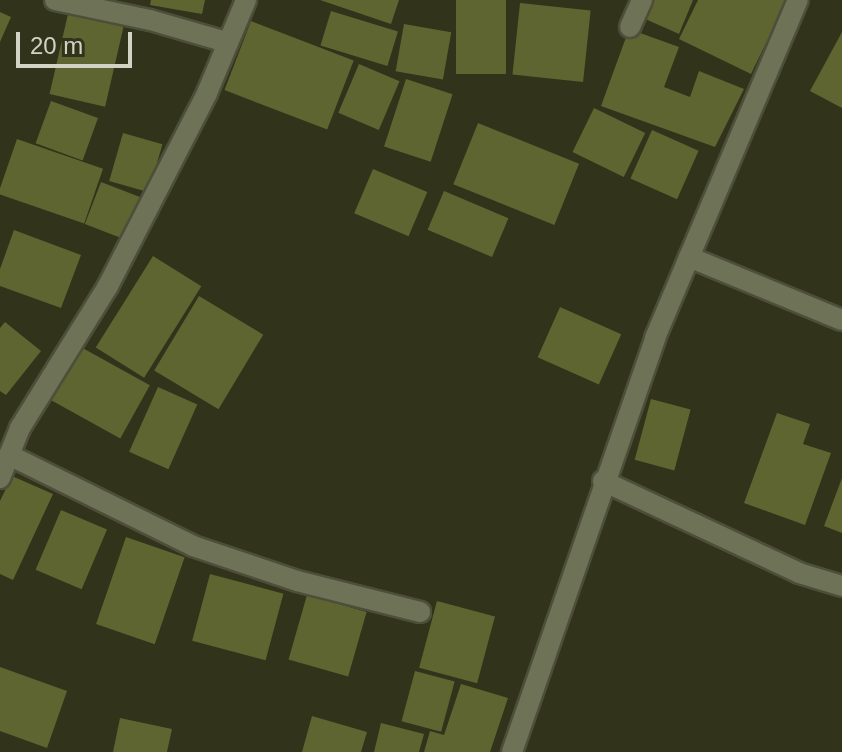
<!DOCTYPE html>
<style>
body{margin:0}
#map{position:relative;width:842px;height:752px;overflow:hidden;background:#31331b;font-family:Helvetica,sans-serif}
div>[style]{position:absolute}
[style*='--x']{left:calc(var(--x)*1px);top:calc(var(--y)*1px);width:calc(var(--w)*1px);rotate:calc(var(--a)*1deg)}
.building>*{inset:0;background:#5f6530;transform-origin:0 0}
.roads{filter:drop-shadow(2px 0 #4d4f3a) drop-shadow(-2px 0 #4d4f3a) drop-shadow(0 2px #4d4f3a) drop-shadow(0 -2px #4d4f3a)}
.minor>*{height:20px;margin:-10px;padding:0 10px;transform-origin:10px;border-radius:10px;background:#6e7257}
span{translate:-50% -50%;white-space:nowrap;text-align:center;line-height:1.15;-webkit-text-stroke:6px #31331b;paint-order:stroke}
.scale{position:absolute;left:16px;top:32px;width:116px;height:36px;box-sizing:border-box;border:4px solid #d1d3c4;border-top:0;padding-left:10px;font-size:24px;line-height:28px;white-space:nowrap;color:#d1d3c4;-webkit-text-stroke:6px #31331b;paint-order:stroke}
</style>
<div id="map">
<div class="building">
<i style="clip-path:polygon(151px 0,205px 0,202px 14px,150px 5px)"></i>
<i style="clip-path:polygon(320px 0,399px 0,391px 24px)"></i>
<i style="left:456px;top:0;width:50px;height:74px"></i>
<i style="clip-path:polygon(651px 0,693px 0,679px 34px,643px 18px)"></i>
<i style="clip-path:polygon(698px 0,787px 0,751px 74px,679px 39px)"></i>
<i style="left:520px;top:3px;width:71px;height:72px;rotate:6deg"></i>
<i style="left:331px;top:11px;width:70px;height:36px;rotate:17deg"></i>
<i style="clip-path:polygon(0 12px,11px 17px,0 42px)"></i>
<i style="left:68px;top:14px;width:57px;height:82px;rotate:13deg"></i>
<i style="left:251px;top:21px;width:110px;height:74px;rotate:21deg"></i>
<i style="left:404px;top:24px;width:48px;height:48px;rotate:10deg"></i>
<i style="clip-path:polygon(629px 29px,679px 47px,664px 87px,690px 97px,699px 71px,744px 89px,715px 147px,601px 106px)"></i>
<i style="clip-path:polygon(842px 32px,842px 108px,810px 91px)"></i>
<i style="left:359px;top:64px;width:44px;height:53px;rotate:23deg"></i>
<i style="left:406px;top:79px;width:49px;height:71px;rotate:18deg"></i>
<i style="left:51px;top:101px;width:50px;height:45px;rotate:20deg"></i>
<i style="left:594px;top:108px;width:57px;height:49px;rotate:26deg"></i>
<i style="left:478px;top:123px;width:109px;height:66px;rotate:22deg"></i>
<i style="left:652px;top:130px;width:51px;height:53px;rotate:24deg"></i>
<i style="left:123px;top:133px;width:41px;height:50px;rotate:16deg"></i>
<i style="left:17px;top:139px;width:91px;height:58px;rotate:19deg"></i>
<i style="left:373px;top:169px;width:59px;height:48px;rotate:23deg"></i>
<i style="left:101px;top:182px;width:43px;height:45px;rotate:21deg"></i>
<i style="left:444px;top:191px;width:70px;height:42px;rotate:23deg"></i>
<i style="clip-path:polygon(14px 230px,81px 255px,61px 308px,0 286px,0 269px)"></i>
<i style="left:153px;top:256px;width:57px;height:108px;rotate:32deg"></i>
<i style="left:199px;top:296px;width:75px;height:87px;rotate:31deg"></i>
<i style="left:560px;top:307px;width:67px;height:55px;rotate:24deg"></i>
<i style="clip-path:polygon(5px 322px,41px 351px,6px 395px,0 391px,0 328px)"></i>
<i style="left:79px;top:346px;width:81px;height:61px;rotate:29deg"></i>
<i style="left:158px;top:387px;width:43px;height:71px;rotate:24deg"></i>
<i style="left:651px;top:399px;width:41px;height:63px;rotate:15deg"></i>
<i style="clip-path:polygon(777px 413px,810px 424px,803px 444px,831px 453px,805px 525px,744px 503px)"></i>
<i style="clip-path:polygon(12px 476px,53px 494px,13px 580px,0 574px,0 501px)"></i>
<i style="clip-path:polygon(842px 478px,842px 533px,824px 526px)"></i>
<i style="left:61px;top:510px;width:50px;height:65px;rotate:23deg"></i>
<i style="left:126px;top:537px;width:62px;height:92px;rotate:19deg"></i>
<i style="left:210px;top:574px;width:76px;height:69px;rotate:15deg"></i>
<i style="left:307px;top:595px;width:62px;height:67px;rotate:16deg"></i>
<i style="left:437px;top:601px;width:60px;height:69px;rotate:15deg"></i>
<i style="clip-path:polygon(0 667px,67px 691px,47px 748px,0 731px)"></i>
<i style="left:415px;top:671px;width:41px;height:52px;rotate:15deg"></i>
<i style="clip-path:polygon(461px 684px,508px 698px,490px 752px,424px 752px,430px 731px,444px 735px)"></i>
<i style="clip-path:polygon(312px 716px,367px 732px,361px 752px,302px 752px)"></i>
<i style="clip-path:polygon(120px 718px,172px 729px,167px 752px,113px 752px)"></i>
<i style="clip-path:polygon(381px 723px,424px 734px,419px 752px,374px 752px)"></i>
</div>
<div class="roads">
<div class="minor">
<i style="--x:55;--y:0;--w:97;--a:11.9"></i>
<i style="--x:150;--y:20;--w:79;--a:16.1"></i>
<i style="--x:630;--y:27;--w:30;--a:-66"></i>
<i style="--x:689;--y:257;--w:165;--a:22.4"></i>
<i style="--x:9;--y:455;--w:205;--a:26.3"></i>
<i style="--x:193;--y:546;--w:110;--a:18.6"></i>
<i style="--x:297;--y:581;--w:127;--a:14.1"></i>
<i style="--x:0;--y:478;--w:54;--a:-68.2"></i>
<i style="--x:20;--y:428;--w:167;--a:-58.2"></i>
<i style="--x:108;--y:286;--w:217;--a:-62.8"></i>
<i style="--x:207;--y:93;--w:101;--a:-67.2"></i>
<i style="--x:603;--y:481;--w:217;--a:25.1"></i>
<i style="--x:799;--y:573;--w:45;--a:16.8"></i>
<i style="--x:512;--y:752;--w:438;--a:-70.9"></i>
<i style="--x:655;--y:338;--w:367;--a:-67.1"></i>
</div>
</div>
<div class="scale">20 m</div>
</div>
